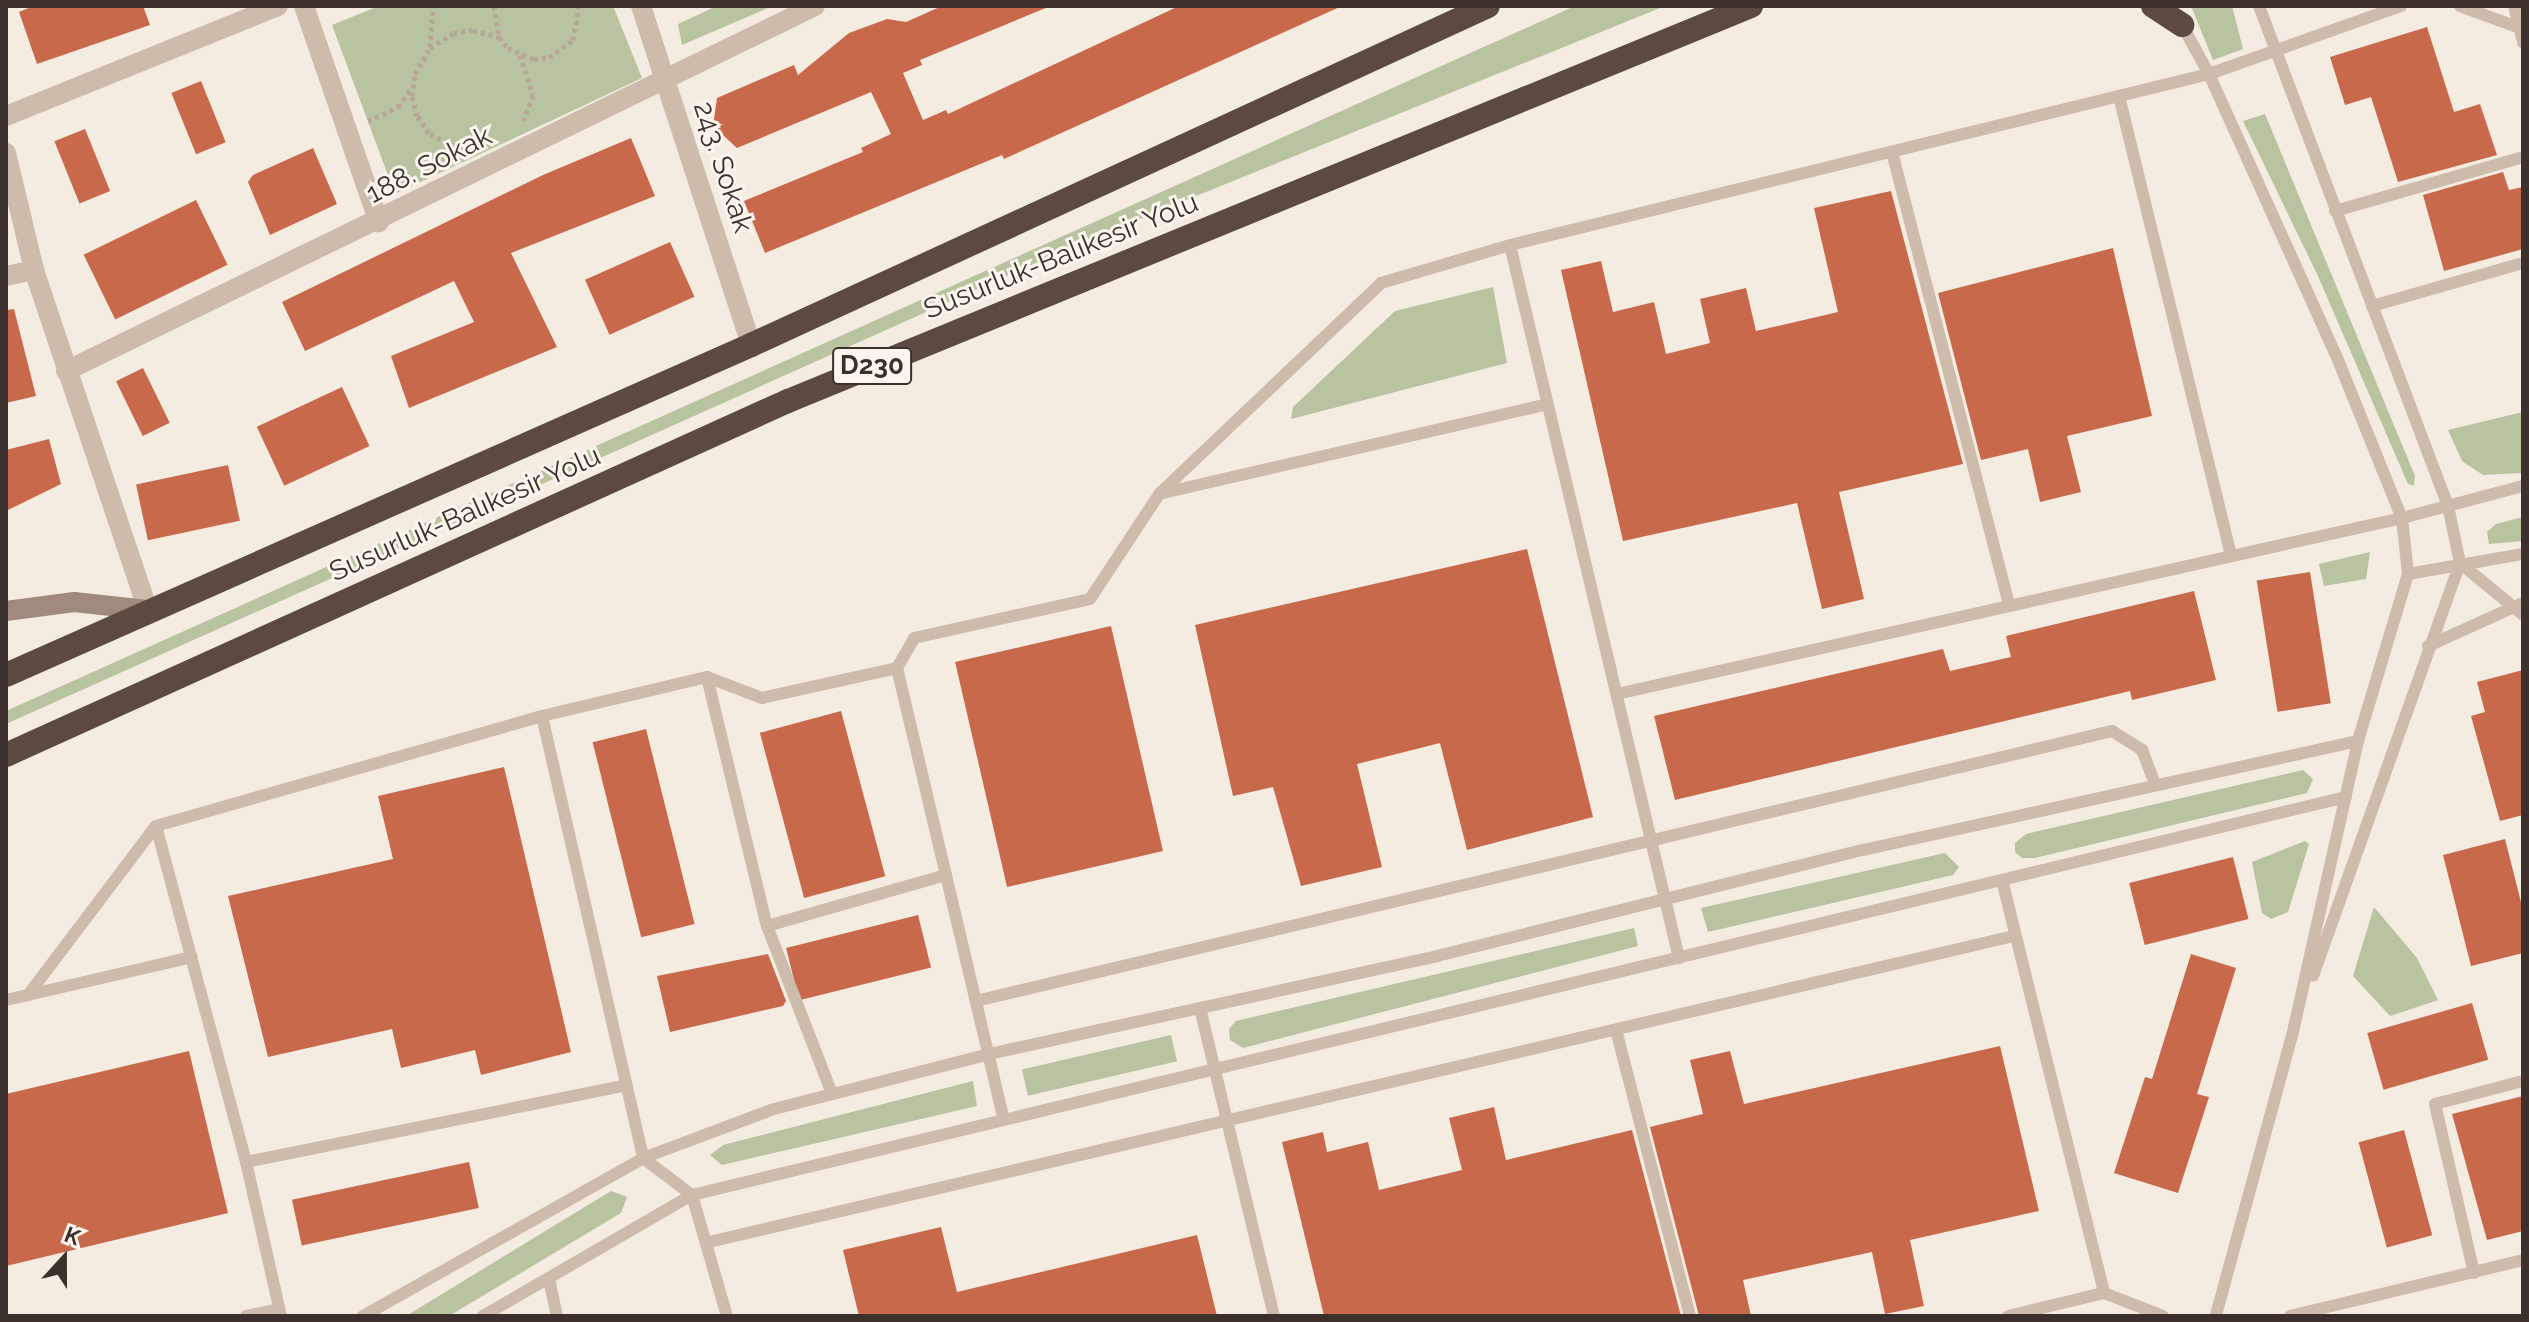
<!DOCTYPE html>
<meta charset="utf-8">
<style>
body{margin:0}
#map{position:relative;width:2529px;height:1322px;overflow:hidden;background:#f4ebe1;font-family:Raleway,sans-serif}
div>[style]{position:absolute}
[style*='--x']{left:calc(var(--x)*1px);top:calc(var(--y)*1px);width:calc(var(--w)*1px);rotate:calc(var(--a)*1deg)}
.green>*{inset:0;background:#b8c4a0;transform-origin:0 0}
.building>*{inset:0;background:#c8694b;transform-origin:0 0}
.path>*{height:5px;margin-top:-2.5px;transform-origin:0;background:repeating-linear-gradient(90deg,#b9a596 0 4px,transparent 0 8px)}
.lane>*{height:12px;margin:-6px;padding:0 6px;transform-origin:6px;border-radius:6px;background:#cdbbac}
.street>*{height:20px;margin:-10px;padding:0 10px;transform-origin:10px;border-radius:10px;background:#cdbbac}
.secondary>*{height:20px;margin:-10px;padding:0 10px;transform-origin:10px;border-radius:10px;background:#a18a7d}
.highway>*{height:24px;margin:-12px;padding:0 12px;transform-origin:12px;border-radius:12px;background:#5c4a42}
span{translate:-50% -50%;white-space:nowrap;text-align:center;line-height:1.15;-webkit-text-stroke:6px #fbf5ee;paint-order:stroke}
.shield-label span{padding:2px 6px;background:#fbf5ee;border:2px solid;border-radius:6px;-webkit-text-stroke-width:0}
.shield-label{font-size:26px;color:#3b302b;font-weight:700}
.street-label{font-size:28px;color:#3b302b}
.frame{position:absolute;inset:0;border:8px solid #3b302b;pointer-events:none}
.north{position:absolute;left:24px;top:1218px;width:80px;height:80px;-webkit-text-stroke:6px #fbf5ee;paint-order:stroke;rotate:21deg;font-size:22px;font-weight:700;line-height:32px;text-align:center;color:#3b302b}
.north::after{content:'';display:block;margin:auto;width:28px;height:36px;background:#3b302b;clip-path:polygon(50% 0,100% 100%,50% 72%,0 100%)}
</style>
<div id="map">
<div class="green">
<i style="clip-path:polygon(379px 6px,613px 6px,642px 78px,395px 194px,332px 25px)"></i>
<i style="clip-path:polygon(717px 6px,773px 6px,682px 45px,678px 24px)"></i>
<i style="clip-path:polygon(1575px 6px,1665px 6px,1085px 241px,6px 724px,6px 711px)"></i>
<i style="clip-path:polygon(2191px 6px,2232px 6px,2243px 49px,2213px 60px)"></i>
<i style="clip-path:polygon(2265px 114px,2415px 476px,2414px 486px,2408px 484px,2317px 274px,2243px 121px)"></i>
<i style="clip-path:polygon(1493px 287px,1507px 363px,1291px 419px,1293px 407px,1395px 311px)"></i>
<i style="clip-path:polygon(2523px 412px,2523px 473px,2483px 475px,2462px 461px,2448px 430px)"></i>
<i style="clip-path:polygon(2523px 517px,2523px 541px,2489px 544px,2487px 532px,2496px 524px)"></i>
<i style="clip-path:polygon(2370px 552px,2366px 579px,2324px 586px,2319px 564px)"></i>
<i style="clip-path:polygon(2303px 770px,2313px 779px,2307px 793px,2035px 858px,2022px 858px,2015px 852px,2015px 843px,2026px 834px)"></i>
<i style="clip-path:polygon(2305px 841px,2309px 844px,2288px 912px,2271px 919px,2262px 913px,2252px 862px)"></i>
<i style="clip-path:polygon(1945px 853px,1959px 867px,1953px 875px,1708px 932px,1701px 908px)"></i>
<i style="clip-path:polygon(2374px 907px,2417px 958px,2438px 1000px,2390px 1016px,2353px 976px)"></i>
<i style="clip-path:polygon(1634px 928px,1638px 946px,1243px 1048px,1230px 1040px,1229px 1029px,1236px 1021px)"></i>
<i style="left:1171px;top:1035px;width:27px;height:153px;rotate:77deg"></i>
<i style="clip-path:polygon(973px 1081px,977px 1106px,722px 1165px,710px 1155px,723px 1145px)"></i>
<i style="clip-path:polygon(611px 1191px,627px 1197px,621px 1213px,449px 1316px,406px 1316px)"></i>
</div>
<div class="building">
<i style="clip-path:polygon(33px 6px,143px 6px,150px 25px,37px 64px,19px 12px)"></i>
<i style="clip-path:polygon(942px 6px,1048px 7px,920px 60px,922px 65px,903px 73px,923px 120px,946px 110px,948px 114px,1179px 6px,1342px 6px,1004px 159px,1002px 155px,765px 253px,744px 201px,863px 152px,861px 148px,891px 134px,871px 92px,737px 148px,713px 126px,717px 98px,794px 65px,798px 75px,849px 33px,887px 19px,906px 22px)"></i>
<i style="clip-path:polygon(2427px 27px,2454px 112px,2480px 104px,2497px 155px,2398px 182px,2371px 97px,2345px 105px,2330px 57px)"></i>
<i style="left:201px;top:81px;width:66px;height:32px;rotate:68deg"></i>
<i style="left:85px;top:129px;width:67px;height:33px;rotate:68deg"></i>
<i style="clip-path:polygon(631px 138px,655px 196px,511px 253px,557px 347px,409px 408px,391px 356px,474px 322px,454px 281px,305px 351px,282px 302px,543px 175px)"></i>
<i style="clip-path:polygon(313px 148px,337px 204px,270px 235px,248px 182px,253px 175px)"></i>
<i style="clip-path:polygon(2503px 172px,2509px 190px,2523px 187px,2523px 249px,2444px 271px,2423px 195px)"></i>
<i style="clip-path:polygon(1891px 191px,1963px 464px,1839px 492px,1864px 599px,1822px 609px,1797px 503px,1623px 541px,1561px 270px,1601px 261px,1613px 312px,1654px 302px,1666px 354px,1710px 343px,1700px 299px,1746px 288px,1756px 331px,1838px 312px,1814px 208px)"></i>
<i style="left:196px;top:200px;width:72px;height:125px;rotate:64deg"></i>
<i style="left:670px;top:242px;width:60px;height:93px;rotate:66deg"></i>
<i style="clip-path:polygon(2113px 248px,2152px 416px,2067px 436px,2081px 492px,2040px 502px,2028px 449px,1981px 460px,1938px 293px)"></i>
<i style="clip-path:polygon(14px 309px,36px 396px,6px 403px,6px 310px)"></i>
<i style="left:143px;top:368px;width:61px;height:30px;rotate:64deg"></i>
<i style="left:342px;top:387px;width:65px;height:94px;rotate:65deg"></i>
<i style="clip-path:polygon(49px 439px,61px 484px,6px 511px,6px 450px)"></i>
<i style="left:228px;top:465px;width:57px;height:94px;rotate:78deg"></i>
<i style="clip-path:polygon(1527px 549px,1593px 817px,1467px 850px,1440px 743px,1357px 764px,1382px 867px,1301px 886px,1273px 787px,1233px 796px,1195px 625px)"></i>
<i style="left:2310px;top:572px;width:133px;height:54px;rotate:81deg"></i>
<i style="clip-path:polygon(2194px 591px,2216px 680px,2132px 700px,2130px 691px,1675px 800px,1654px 716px,1943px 649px,1950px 671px,2011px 657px,2006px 636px)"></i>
<i style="left:1111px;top:626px;width:231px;height:160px;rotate:77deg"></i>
<i style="clip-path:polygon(2523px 670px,2523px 815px,2500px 821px,2471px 716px,2485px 712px,2477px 682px)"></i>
<i style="left:841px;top:711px;width:171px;height:84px;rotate:75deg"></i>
<i style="left:646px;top:729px;width:201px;height:55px;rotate:76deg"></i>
<i style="clip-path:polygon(504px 767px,571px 1052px,481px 1075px,475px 1050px,401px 1068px,392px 1029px,268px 1057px,228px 896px,393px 859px,378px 796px)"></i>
<i style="clip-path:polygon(2505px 839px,2523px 910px,2523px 953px,2471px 966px,2443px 855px)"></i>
<i style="left:2233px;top:857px;width:64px;height:107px;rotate:76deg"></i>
<i style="left:918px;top:915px;width:54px;height:136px;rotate:76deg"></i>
<i style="clip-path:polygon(768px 954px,786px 1001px,783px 1006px,670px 1032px,657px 976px)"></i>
<i style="clip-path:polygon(2191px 954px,2236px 968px,2197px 1094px,2209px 1097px,2178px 1193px,2114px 1173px,2145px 1077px,2152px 1079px)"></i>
<i style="left:2472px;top:1003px;width:59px;height:109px;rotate:74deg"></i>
<i style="clip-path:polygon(2000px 1046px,2039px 1211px,1910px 1240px,1924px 1306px,1885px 1314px,1872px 1252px,1743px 1280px,1751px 1316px,1699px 1316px,1650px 1127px,1703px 1114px,1690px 1060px,1730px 1051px,1744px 1104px)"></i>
<i style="clip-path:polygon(189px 1051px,228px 1213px,6px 1266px,6px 1094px)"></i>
<i style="clip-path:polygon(2523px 1096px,2523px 1231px,2487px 1240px,2452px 1114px)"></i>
<i style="clip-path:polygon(1494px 1107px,1506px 1160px,1632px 1130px,1681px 1316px,1324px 1316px,1282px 1142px,1323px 1132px,1327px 1152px,1368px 1142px,1379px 1190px,1462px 1170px,1449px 1118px)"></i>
<i style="left:2404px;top:1130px;width:109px;height:47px;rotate:75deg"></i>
<i style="left:469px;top:1162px;width:47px;height:181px;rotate:78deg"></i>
<i style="clip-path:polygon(941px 1227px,957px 1292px,1197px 1235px,1217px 1316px,859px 1316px,843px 1250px)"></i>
</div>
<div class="path">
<i style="--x:494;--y:6;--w:31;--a:81"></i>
<i style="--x:499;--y:37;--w:14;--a:51"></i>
<i style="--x:508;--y:48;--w:28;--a:23"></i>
<i style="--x:534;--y:59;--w:15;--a:-8"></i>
<i style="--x:549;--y:57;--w:29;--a:-35"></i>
<i style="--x:573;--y:40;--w:35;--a:-80"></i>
<i style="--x:430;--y:47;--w:41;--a:-85.8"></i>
<i style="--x:520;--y:55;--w:42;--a:72"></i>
<i style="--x:533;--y:95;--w:27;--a:110"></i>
<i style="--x:368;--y:121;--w:33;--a:-25"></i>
<i style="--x:398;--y:107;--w:21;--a:-55"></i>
<i style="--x:462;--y:150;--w:37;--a:-153"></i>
<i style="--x:429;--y:133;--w:21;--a:-125"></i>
<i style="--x:417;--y:116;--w:21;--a:-104"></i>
<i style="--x:412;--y:96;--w:22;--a:-82"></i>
<i style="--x:415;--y:74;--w:30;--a:-60"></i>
<i style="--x:430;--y:48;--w:27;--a:-33"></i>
<i style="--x:453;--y:33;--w:20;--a:-9"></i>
<i style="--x:473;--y:30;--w:27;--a:15"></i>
</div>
<div class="lane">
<i style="--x:2259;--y:6;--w:535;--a:69.29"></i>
<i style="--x:2448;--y:506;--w:58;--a:78.1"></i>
<i style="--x:2460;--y:563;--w:438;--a:109.6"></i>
<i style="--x:2460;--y:6;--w:67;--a:20.1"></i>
<i style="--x:2514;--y:6;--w:38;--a:76"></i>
<i style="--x:2182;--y:25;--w:56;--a:61.1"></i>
<i style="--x:2209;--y:74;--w:308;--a:65.7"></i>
<i style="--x:2336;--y:355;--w:176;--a:68"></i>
<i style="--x:2402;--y:518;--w:56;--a:83.9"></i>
<i style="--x:2408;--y:574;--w:174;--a:106.7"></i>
<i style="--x:2358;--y:741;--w:294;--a:102.6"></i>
<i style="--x:2294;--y:1028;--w:298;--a:105.2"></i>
<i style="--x:2119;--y:96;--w:473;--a:76.3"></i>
<i style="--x:1892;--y:152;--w:469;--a:75.5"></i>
<i style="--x:2335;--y:211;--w:196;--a:-16"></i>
<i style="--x:1510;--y:245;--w:733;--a:76.67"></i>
<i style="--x:2372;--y:306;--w:157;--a:-15.9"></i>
<i style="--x:1163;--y:493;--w:395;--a:-13"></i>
<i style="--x:2460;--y:563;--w:82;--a:39.5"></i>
<i style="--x:2408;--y:574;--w:117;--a:-9.9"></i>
<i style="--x:2428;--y:646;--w:104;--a:-24.4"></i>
<i style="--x:897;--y:668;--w:464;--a:76.7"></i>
<i style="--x:707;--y:677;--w:256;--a:76.5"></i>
<i style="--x:767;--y:926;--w:180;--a:68.8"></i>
<i style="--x:1617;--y:694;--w:804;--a:-12.64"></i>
<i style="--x:2402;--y:518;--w:125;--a:-14.8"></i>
<i style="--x:542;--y:716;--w:453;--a:77.1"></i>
<i style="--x:643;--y:1158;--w:61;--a:37.1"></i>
<i style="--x:692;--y:1195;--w:126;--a:73.9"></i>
<i style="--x:156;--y:826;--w:348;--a:75"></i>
<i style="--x:246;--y:1162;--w:158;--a:77.2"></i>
<i style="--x:2002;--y:880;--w:425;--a:76.1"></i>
<i style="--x:767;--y:926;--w:186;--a:-15.9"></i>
<i style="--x:28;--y:995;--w:168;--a:-13"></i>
<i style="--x:6;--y:1000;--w:23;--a:-13"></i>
<i style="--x:28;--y:995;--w:212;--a:-52.9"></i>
<i style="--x:156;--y:826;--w:401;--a:-15.9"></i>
<i style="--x:542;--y:716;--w:170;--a:-13.3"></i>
<i style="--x:707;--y:677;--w:59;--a:20.9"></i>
<i style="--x:762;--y:698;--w:138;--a:-12.5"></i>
<i style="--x:897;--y:668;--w:34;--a:-60"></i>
<i style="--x:914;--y:638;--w:180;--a:-12.5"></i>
<i style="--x:1090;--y:599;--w:127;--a:-56.6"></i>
<i style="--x:1160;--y:493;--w:305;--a:-43.5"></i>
<i style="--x:1381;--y:283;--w:134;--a:-16.4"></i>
<i style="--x:1510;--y:245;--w:720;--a:-13.75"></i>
<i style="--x:2209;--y:74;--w:204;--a:-19.5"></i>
<i style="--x:976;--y:1001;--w:1168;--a:-13.37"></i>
<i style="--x:2112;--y:731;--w:36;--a:32"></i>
<i style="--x:2142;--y:750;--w:36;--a:69"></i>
<i style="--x:1200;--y:1008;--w:317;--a:76.5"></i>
<i style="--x:1616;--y:1030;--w:295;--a:75.5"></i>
<i style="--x:246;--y:1162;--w:386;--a:-11.4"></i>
<i style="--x:709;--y:1242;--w:1340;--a:-13.2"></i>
<i style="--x:2474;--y:1273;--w:173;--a:-103"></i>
<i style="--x:2435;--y:1104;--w:91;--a:-14.6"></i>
<i style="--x:549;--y:1279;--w:38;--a:78"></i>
<i style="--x:246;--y:1316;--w:33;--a:-12"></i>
<i style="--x:363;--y:1316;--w:322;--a:-29.4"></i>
<i style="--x:643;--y:1158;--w:140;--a:-20.5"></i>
<i style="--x:774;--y:1109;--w:222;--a:-14.3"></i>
<i style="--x:989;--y:1054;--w:459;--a:-12.3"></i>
<i style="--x:1437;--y:956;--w:439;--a:-14"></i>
<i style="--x:1863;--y:850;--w:507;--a:-12.42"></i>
<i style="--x:483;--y:1316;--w:241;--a:-30.1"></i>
<i style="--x:692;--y:1195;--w:1701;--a:-13.53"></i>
<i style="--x:2008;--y:1316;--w:99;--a:-13.5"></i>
<i style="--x:2104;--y:1293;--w:63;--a:21.3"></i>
<i style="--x:2290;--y:1316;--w:240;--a:-13.5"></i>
</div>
<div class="street">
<i style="--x:304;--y:6;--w:229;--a:70.9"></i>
<i style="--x:641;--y:6;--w:356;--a:72"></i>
<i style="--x:6;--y:116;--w:293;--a:-22"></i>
<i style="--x:6;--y:153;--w:120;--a:76.5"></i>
<i style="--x:34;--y:270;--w:359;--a:71.5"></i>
<i style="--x:6;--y:276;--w:29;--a:-12"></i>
<i style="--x:66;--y:371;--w:833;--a:-25.98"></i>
</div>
<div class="secondary">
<i style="--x:6;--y:611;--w:69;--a:-7.5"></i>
<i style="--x:74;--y:602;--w:74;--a:6.2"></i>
</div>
<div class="highway">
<i style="--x:2153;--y:6;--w:35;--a:33"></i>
<i style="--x:6;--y:675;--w:815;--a:-23.89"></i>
<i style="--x:751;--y:345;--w:811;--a:-24.7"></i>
<i style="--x:6;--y:755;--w:858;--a:-24.36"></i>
<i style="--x:788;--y:401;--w:1041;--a:-22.3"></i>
</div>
<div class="shield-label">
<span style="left:872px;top:366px">D230</span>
</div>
<div class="street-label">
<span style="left:429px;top:165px;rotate:-27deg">188. Sokak</span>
<span style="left:723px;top:167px;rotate:72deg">243. Sokak</span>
<span style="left:1061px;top:256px;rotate:-22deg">Susurluk-Balıkesir Yolu</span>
<span style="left:465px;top:514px;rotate:-24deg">Susurluk-Balıkesir Yolu</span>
</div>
<div class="frame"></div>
<div class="north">K</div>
</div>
